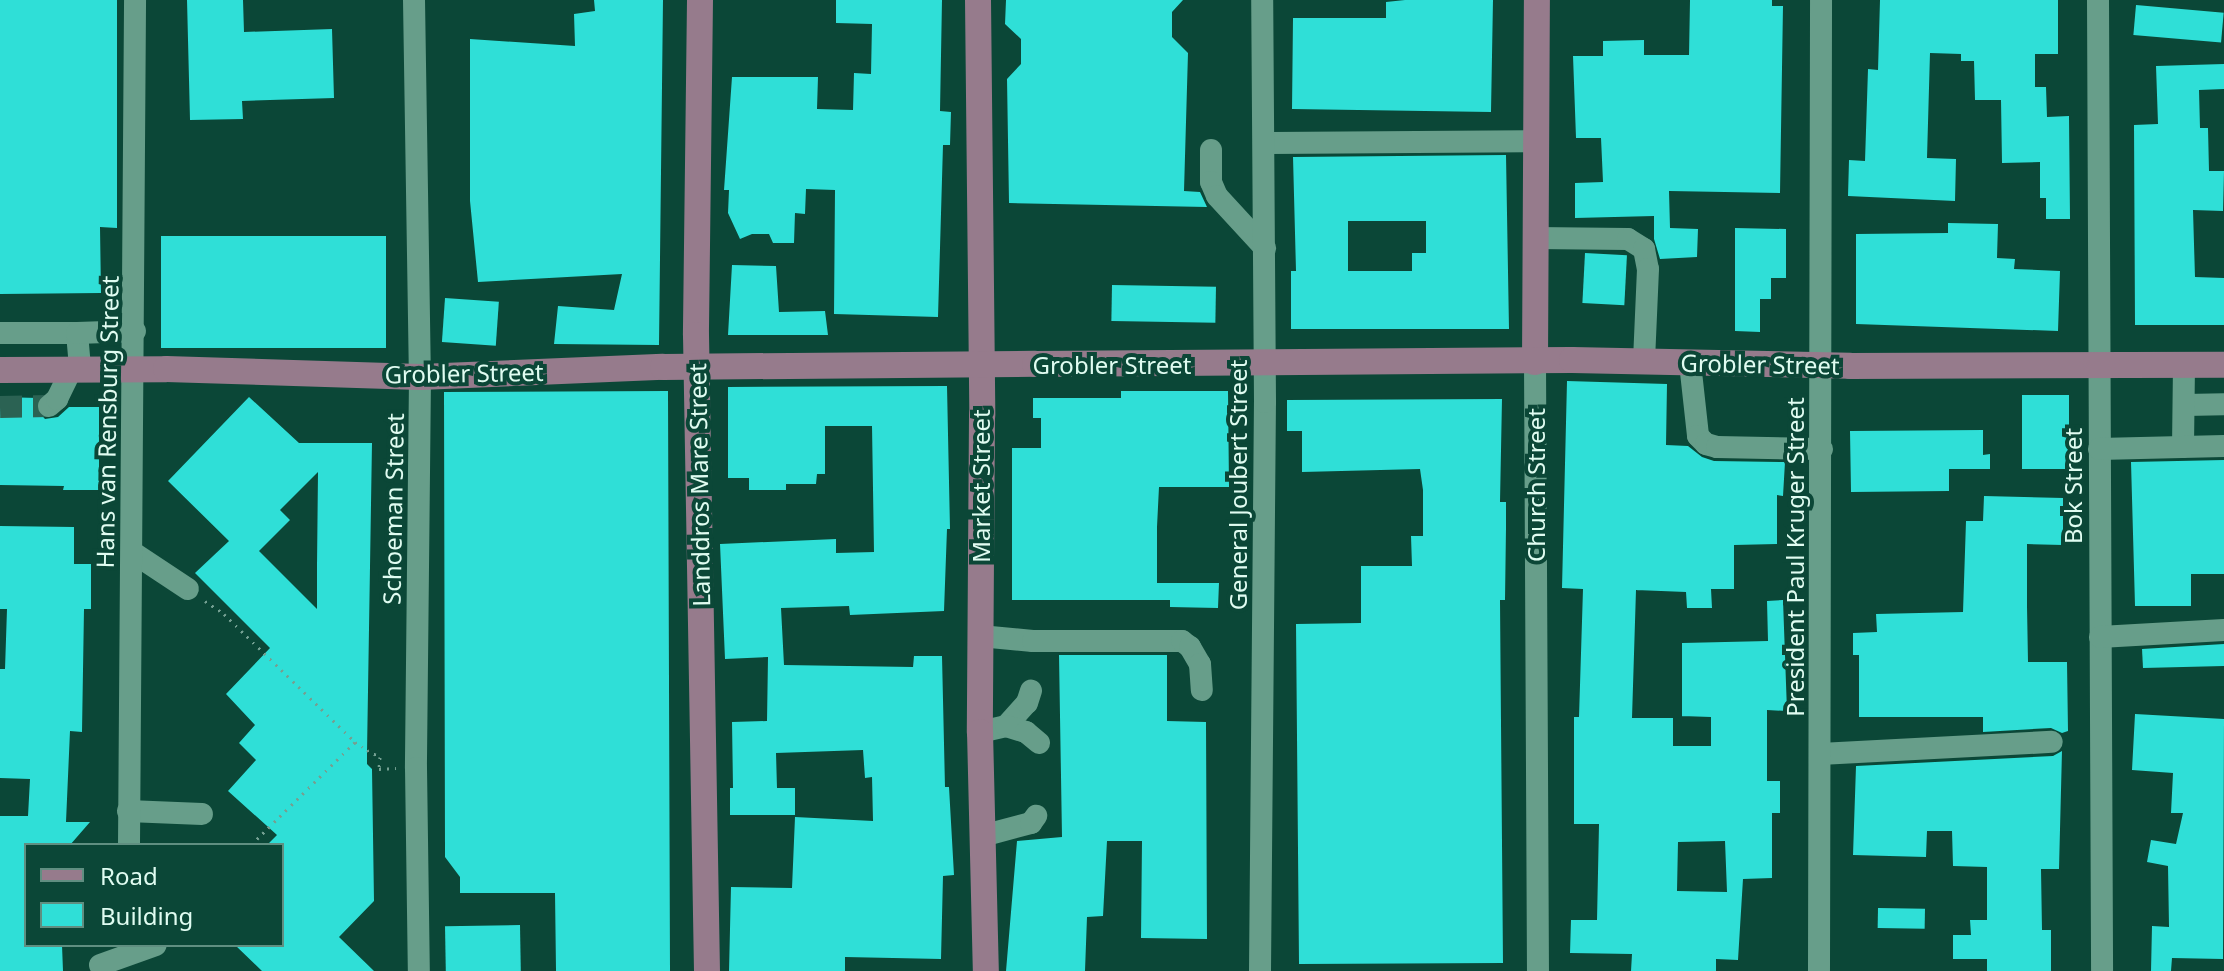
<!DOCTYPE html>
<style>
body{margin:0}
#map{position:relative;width:2224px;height:971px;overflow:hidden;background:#0b4737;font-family:"Noto Sans",sans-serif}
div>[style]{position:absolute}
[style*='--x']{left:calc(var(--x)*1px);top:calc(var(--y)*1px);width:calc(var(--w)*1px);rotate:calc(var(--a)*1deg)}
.building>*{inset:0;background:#2fdfd7;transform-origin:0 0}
.minor-tunnel>*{height:22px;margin-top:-11px;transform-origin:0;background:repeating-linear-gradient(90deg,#2b6253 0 22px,transparent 0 33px)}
.path>*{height:3px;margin-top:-1.5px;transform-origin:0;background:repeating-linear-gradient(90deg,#74a092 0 2px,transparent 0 8px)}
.minor>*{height:22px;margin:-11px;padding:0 11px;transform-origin:11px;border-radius:11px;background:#679e8a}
.major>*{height:26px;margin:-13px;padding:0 13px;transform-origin:13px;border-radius:13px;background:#967b8c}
span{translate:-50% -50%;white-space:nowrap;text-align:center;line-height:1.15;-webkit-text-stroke:8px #0b4737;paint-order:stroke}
.street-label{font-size:24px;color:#e0fcf1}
.legend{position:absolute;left:24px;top:843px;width:260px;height:104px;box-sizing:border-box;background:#0b4737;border:2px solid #608f81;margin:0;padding:10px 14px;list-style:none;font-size:24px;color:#e0fcf1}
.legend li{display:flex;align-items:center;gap:16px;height:40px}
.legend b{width:40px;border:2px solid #608f81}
</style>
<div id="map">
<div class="building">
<i style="clip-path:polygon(0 0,117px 0,117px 228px,100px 227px,101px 293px,0 294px)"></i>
<i style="clip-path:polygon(187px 0,243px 0,244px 32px,332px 29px,334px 98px,242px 101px,243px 119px,190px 120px)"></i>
<i style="clip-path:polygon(594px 0,663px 0,659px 345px,554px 344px,558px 306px,614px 310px,622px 274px,478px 282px,470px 201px,470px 39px,575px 46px,574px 14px,595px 11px)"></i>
<i style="clip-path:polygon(836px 0,942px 0,940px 111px,951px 112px,950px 145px,943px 145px,938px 317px,834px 314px,835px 190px,806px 189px,805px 214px,795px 213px,794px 243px,773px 243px,769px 234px,752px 234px,740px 239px,728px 213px,729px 190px,724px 190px,732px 77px,818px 77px,817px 109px,853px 110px,854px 73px,871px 74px,872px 24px,836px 23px)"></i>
<i style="clip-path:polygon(1006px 0,1183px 0,1172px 12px,1172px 37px,1188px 53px,1184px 191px,1200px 192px,1207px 207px,1009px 203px,1007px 79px,1021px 64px,1021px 39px,1005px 24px)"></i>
<i style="clip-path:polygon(1405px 0,1493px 0,1491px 112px,1292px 109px,1293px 18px,1386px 18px,1386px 2px)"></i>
<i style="clip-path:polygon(1690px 0,1772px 0,1772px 6px,1783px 6px,1780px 193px,1669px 191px,1670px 228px,1698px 229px,1697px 257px,1660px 259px,1654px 239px,1654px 216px,1575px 218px,1575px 183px,1603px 182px,1601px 138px,1576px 138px,1573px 56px,1603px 56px,1603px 41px,1644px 40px,1644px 55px,1689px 55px)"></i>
<i style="clip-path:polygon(1880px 0,2058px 0,2058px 54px,2035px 54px,2035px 87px,2046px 87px,2047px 117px,2069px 116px,2070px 219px,2046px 219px,2046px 198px,2040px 198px,2040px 162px,2002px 163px,2001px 100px,1975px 100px,1974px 61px,1961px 61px,1961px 54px,1930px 53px,1927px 158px,1956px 159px,1955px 201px,1848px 196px,1849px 160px,1865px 161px,1868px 69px,1878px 70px)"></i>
<i style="left:2136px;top:5px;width:88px;height:30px;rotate:5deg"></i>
<i style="clip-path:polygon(2224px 64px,2224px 89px,2199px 90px,2200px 128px,2208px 128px,2209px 171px,2224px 171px,2223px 211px,2193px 210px,2195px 277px,2224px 278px,2224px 325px,2135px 325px,2134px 125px,2158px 124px,2156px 66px)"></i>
<i style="clip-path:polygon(evenodd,1506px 155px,1509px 329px,1291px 329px,1291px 271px,1296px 271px,1293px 157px,1506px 155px,1348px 221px,1426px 221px,1426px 253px,1412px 253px,1412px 271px,1348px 271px,1348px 221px)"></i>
<i style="clip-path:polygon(1948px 223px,1998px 224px,1997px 258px,2015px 259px,2014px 269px,2060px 271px,2058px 331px,1856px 324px,1856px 234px,1948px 233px)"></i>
<i style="clip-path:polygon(1735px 228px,1786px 229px,1786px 278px,1771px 278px,1771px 299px,1760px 299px,1760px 332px,1735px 331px)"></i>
<i style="left:161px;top:236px;width:225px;height:112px"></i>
<i style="left:1585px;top:253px;width:42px;height:50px;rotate:3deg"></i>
<i style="clip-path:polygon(732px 265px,776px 266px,779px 312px,825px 311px,828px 335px,728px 335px)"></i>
<i style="left:1112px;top:285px;width:104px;height:36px;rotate:1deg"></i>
<i style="left:445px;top:298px;width:54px;height:44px;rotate:4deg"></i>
<i style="clip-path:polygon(evenodd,1567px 381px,1667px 384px,1666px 445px,1688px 446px,1702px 457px,1714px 461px,1785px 462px,1783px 496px,1777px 495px,1777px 544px,1734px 545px,1734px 589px,1711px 589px,1712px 608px,1687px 608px,1686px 592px,1636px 590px,1632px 718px,1673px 718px,1673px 746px,1711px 746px,1711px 717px,1682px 716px,1682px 643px,1768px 641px,1767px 601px,1783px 600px,1787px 711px,1767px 710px,1767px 781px,1780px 781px,1780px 813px,1772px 813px,1772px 878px,1743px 879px,1738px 960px,1716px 959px,1716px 971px,1631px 971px,1632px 954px,1570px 953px,1571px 920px,1597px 920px,1599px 824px,1574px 824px,1574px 717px,1579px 717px,1583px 589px,1562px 588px,1567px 381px,1725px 841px,1727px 892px,1677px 891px,1678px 842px,1725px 841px)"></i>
<i style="clip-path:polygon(947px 386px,950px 529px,947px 529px,944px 611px,850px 615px,849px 606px,781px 608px,784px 665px,913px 667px,914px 656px,942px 656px,945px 787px,949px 787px,954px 875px,943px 876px,941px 959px,845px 957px,845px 971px,729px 971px,731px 887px,792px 888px,795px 817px,873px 821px,872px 777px,865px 778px,863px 750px,776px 753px,777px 788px,795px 788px,795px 815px,730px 815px,730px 788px,733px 788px,732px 722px,767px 721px,768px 657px,725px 659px,720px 544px,836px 539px,836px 553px,874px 552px,872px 426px,825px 426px,825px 474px,817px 474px,816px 484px,786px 484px,786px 490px,749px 490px,749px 478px,728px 478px,728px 387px)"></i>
<i style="clip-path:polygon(668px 391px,670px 971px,556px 971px,555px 893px,460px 893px,460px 877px,445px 857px,444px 392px)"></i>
<i style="clip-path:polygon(1121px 391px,1228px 391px,1229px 487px,1159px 487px,1157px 527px,1157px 583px,1219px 583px,1218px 608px,1170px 607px,1170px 600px,1012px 600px,1012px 448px,1041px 448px,1041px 418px,1033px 418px,1033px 398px,1121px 398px)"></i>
<i style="left:2022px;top:395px;width:47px;height:74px"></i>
<i style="clip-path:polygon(0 397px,38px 398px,36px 409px,45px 419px,58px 417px,69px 407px,99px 407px,99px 490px,63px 490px,64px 486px,0 485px)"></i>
<i style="clip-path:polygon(evenodd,249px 397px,299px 443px,372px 443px,367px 753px,367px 764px,372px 769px,374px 901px,339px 937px,374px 971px,262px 971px,235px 945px,282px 945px,282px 845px,267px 845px,277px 835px,228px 791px,256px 760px,239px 743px,255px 725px,226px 694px,270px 648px,195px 573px,229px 541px,168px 481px,249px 397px,318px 472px,317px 565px,317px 609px,259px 551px,290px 520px,280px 510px,318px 472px)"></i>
<i style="clip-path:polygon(1502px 399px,1500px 502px,1506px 502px,1506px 528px,1505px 600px,1500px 600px,1503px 963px,1299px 964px,1296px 624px,1361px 623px,1361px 566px,1412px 566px,1411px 536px,1423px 536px,1423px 490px,1420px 469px,1302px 472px,1302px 431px,1287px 431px,1287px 400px)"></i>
<i style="clip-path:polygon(1983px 430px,1983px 455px,1990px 454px,1990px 469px,1949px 469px,1949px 491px,1851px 492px,1850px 431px)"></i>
<i style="clip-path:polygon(2224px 460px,2224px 574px,2191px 574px,2191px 606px,2135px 606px,2131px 462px)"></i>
<i style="clip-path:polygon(1984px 496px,2063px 498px,2063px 545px,2027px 544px,2027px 606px,2028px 662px,2067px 662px,2068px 731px,2062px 733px,2051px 728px,1983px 732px,1983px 717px,1859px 717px,1859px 655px,1853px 655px,1853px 633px,1877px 632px,1876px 614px,1963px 612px,1966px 521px,1983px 521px)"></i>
<i style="clip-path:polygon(0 526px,74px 527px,74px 564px,91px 564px,91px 609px,84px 609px,82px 732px,70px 731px,66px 822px,90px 822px,70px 845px,26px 845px,26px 945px,62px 945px,63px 971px,0 971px,0 816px,28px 816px,30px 779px,0 778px,0 669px,5px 669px,7px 609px,0 609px)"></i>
<i style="clip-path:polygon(2224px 644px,2224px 666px,2143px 668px,2142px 649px)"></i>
<i style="clip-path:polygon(1059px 655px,1167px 655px,1167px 721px,1206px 722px,1207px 939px,1141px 938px,1142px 841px,1107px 841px,1103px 916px,1087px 917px,1085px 971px,1006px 971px,1017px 841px,1062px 837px)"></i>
<i style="clip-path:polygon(2135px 714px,2224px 719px,2223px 959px,2172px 958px,2171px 971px,2151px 971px,2152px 926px,2169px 927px,2168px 866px,2147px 862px,2151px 840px,2176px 844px,2183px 813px,2171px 813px,2173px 773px,2132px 770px)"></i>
<i style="clip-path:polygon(2062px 751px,2059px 869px,2041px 869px,2042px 930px,2051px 930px,2051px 971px,1987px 971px,1987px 959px,1953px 959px,1953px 935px,1971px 935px,1970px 920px,1987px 920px,1987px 867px,1953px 866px,1952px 831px,1927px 831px,1926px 857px,1853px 855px,1856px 766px,2053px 756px)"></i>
<i style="left:1878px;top:908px;width:47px;height:20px;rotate:1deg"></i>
<i style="left:520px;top:925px;width:46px;height:75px;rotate:89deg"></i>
</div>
<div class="minor-tunnel">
<i style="--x:0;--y:407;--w:49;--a:-1.2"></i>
</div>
<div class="path">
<i style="--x:205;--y:601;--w:23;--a:34"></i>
<i style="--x:224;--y:614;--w:183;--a:44.3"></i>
<i style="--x:355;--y:742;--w:146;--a:135.3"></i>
<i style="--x:355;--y:742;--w:9;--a:32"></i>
<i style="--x:367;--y:750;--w:15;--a:28"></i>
<i style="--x:380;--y:757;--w:12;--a:95"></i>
<i style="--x:379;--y:769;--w:17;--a:-3"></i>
</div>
<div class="minor">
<i style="--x:414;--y:0;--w:377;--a:89.1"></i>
<i style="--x:420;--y:377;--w:391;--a:90.6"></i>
<i style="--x:416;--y:768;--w:203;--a:89.2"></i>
<i style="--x:2098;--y:0;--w:971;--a:89.76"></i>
<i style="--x:1265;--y:143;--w:272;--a:-0.4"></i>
<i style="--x:1211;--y:150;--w:32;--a:90"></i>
<i style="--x:1211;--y:182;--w:15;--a:67"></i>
<i style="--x:1217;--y:196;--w:71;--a:47.3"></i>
<i style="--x:1536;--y:238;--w:92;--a:0.6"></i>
<i style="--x:1628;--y:239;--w:19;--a:32"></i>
<i style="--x:1644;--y:249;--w:20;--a:79"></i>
<i style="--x:1648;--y:269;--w:93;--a:92.5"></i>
<i style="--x:0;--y:333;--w:77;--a:0"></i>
<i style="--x:77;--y:333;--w:38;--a:85"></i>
<i style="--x:77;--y:333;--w:58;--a:-2"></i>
<i style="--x:1535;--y:362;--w:609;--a:89.72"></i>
<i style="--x:1690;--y:363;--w:73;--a:83.7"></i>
<i style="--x:1698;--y:436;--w:11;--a:45"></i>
<i style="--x:1706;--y:444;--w:11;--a:15"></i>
<i style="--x:1717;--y:447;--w:105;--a:1.1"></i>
<i style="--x:2185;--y:405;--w:39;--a:-1"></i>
<i style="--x:49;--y:406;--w:11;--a:-41"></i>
<i style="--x:57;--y:399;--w:32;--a:-64"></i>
<i style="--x:2183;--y:447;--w:82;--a:-89.3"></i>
<i style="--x:2099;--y:449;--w:125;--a:-1.4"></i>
<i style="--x:132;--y:552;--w:67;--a:33.5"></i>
<i style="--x:980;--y:636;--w:53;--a:5.4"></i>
<i style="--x:1033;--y:641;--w:149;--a:0"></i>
<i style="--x:1182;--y:641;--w:10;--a:37"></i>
<i style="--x:1190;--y:647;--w:20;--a:60"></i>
<i style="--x:1200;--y:664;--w:26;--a:86"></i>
<i style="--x:2100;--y:637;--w:124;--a:-3.2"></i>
<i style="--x:1006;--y:726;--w:31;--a:-48"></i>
<i style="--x:1027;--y:703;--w:13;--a:-72"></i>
<i style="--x:980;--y:732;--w:27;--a:-13"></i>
<i style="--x:1006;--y:726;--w:21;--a:17"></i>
<i style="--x:1026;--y:732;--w:17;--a:40"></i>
<i style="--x:1820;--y:754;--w:232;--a:-3"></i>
<i style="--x:128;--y:811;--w:74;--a:2.3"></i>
<i style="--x:982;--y:836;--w:51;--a:-14.9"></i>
<i style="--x:1031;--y:823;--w:9;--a:-54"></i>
<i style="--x:129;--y:845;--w:845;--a:-89.59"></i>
<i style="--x:100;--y:965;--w:59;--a:-19.7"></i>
<i style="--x:1260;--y:971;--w:569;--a:-89.5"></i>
<i style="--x:1265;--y:402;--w:402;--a:-90.4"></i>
<i style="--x:1819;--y:971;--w:971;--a:-89.88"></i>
</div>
<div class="major">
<i style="--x:700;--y:0;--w:335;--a:90.7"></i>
<i style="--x:696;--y:335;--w:636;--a:89.01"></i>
<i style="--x:978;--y:0;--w:415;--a:89.4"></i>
<i style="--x:982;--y:415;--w:317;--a:90.4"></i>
<i style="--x:980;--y:732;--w:239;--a:88.6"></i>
<i style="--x:1535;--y:362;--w:362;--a:-89.7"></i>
<i style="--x:0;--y:370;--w:166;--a:-0.3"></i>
<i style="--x:166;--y:369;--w:254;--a:1.8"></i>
<i style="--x:420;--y:377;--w:243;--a:-2.4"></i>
<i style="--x:663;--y:367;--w:372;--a:-0.5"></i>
<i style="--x:1035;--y:364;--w:537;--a:-0.43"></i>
<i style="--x:1572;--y:360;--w:278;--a:1.2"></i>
<i style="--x:1850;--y:366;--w:374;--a:-0.2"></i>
</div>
<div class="street-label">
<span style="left:1760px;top:364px;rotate:1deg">Grobler Street</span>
<span style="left:1112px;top:365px">Grobler Street</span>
<span style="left:464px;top:373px;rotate:-1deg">Grobler Street</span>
<span style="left:107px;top:422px;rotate:-89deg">Hans van Rensburg Street</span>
<span style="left:699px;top:485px;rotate:-91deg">Landdros Mare Street</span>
<span style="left:1238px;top:485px;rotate:-90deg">General Joubert Street</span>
<span style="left:1536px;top:485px;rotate:-90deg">Church Street</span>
<span style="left:981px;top:486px;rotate:-90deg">Market Street</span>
<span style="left:2073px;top:486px;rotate:-90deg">Bok Street</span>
<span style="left:393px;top:509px;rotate:-89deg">Schoeman Street</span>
<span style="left:1795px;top:557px;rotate:-90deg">President Paul Kruger Street</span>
</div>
<ul class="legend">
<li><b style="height:10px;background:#967b8c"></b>Road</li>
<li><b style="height:22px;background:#2fdfd7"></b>Building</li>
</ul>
</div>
